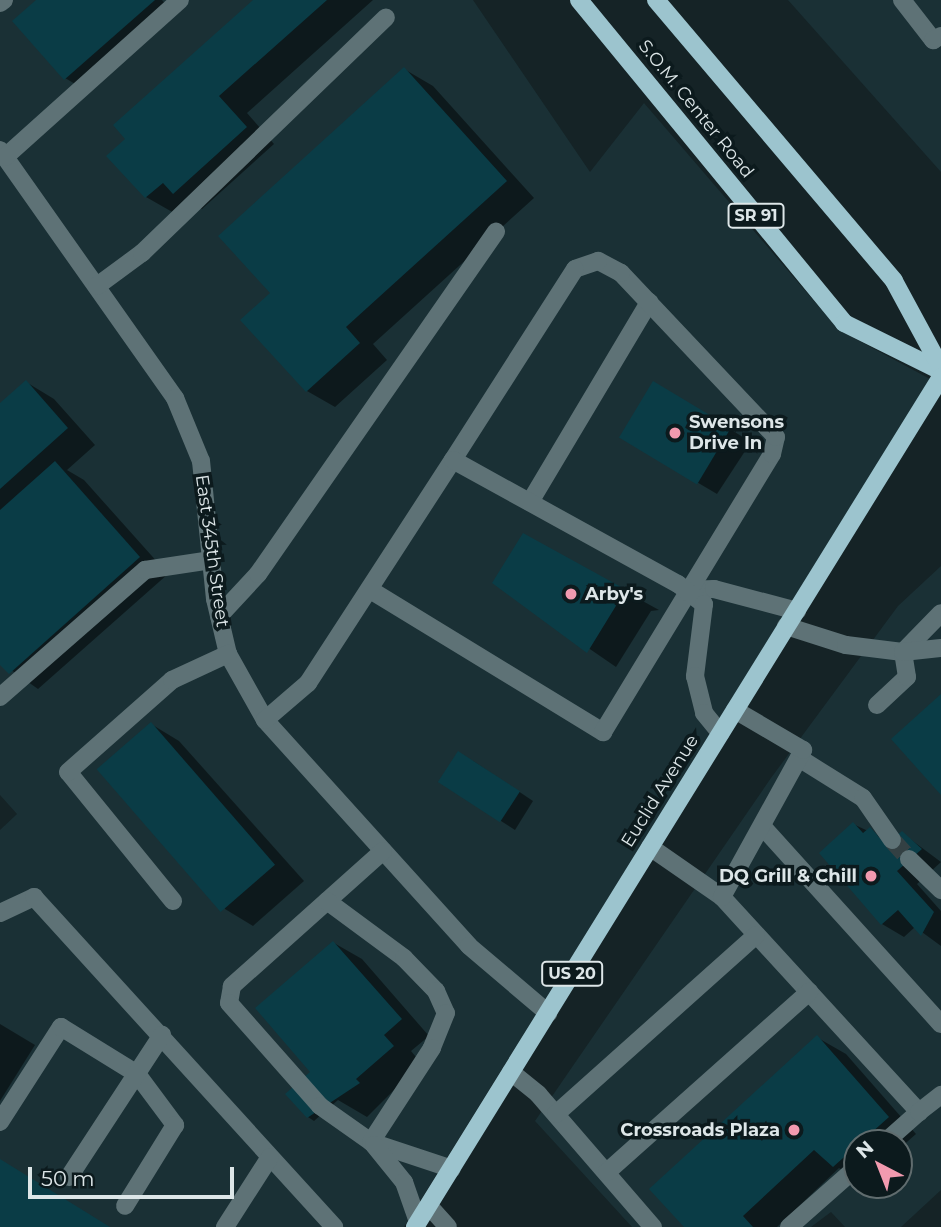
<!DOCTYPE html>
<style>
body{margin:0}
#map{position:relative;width:941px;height:1227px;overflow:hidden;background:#152326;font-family:Montserrat,sans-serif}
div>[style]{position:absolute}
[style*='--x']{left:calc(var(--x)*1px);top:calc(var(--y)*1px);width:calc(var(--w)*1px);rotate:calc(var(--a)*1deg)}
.built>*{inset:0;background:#1a3035}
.shadow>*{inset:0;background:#0007}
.building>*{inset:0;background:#0a3c46;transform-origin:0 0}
.minor-tunnel>*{height:18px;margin-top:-9px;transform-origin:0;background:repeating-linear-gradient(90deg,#334043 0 18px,transparent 0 27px)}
.minor>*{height:18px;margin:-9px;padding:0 9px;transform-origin:9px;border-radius:9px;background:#5e7276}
.major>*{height:18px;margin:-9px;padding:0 9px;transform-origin:9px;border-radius:9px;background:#9cc4ce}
.dots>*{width:19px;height:19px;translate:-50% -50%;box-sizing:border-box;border:4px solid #0c1a1d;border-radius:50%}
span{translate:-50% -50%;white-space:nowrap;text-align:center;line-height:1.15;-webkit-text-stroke:7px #0c1a1d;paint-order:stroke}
.shield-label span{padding:2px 5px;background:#0c1a1d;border:2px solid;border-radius:5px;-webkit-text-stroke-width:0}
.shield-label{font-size:16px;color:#dde6e8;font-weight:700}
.street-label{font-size:18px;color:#dde6e8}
.poi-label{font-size:18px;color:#dde6e8;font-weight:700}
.left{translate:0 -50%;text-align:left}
.right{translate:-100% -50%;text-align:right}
.north{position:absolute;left:843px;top:1129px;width:70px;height:70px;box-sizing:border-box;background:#0c1a1d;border:2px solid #606c6e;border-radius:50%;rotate:318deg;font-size:19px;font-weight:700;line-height:28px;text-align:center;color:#dde6e8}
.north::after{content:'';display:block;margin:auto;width:24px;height:32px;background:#f29aaf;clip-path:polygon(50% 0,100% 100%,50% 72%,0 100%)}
.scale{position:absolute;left:28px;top:1167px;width:206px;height:32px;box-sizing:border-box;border:4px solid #dde6e8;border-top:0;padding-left:9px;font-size:21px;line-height:24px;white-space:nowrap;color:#dde6e8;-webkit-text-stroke:5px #0c1a1d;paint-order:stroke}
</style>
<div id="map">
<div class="built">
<i style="clip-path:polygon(0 0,473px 0,590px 172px,644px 103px,839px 330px,930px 379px,404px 1227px,0 1227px,0 830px,17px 814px,0 795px)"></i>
<i style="clip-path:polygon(788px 0,941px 0,941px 172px)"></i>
<i style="clip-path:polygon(evenodd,941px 566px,941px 1190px,901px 1227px,845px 1227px,831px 1212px,811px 1227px,632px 1227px,535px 1121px,771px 778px,898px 606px,941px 566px,857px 1143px,899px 1143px,899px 1185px,857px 1185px,857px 1143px)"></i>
</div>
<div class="shadow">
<i style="clip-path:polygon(39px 0,162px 0,174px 14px,87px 91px,65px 78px)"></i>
<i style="clip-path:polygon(255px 0,373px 0,247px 113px,274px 144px,202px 209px,188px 201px,174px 213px,146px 197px,128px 139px)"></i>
<i style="clip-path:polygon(404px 69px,433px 86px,534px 198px,373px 344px,387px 360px,335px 407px,307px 391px,272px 293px)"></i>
<i style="clip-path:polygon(26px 382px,54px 399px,95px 445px,67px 470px,84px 480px,168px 574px,38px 689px,0 662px,0 406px)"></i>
<i style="clip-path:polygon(676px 396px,751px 442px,717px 494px,695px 481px)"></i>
<i style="clip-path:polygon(523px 535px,659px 610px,651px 611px,616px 667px,494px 583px)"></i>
<i style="clip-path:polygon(151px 724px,179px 741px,304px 881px,253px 926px,225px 909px)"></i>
<i style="clip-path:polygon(473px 761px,533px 801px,515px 830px,440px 782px)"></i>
<i style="clip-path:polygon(853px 824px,892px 842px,902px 833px,941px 862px,917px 884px,941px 911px,941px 946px,915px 927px,904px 937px,882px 924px)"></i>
<i style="clip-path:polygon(334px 943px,362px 959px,429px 1036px,411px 1051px,421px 1063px,367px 1117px,338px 1100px,314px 1121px,308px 1117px,311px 1074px)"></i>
<i style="clip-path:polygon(0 1024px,35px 1045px,0 1101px)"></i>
<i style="clip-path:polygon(818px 1038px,846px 1054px,916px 1134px,899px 1149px,899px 1143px,857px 1143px,857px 1179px,839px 1168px,777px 1227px,686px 1227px)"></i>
</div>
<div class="building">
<i style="clip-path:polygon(36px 0,155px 0,64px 80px,12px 21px)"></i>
<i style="clip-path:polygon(253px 0,327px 0,219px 96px,247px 127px,173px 194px,163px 183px,145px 198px,106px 156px,125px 139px,113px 125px)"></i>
<i style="clip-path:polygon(404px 67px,507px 181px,346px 327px,360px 343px,306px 392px,240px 320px,270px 293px,218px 236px)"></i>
<i style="clip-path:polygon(26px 380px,68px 428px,0 489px,0 403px)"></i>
<i style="left:653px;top:381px;width:91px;height:66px;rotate:31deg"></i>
<i style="clip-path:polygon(55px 461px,140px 557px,9px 674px,0 665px,0 510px)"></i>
<i style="clip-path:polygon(523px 533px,632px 593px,628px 600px,622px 596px,587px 653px,492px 583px)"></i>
<i style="clip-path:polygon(941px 694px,941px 795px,891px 739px)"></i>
<i style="left:151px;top:722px;width:189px;height:72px;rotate:49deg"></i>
<i style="left:458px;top:751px;width:74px;height:37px;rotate:33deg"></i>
<i style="clip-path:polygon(853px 822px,863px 833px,870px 827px,886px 845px,902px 831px,922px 849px,897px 871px,934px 912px,921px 936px,898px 910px,881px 925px,819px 853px)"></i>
<i style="clip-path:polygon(333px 941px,402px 1019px,384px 1035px,394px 1046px,356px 1079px,360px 1083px,307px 1118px,285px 1094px,310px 1072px,255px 1008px)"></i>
<i style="clip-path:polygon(817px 1035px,889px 1117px,833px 1167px,814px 1150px,743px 1216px,753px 1227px,684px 1227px,649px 1189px)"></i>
<i style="clip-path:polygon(0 1159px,110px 1227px,0 1227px)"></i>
</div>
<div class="minor-tunnel">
<i style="--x:892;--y:840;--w:25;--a:48"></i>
</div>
<div class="minor">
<i style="--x:902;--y:0;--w:51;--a:52.2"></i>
<i style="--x:933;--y:40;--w:9;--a:-27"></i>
<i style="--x:0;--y:3;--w:5;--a:-37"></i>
<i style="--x:0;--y:150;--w:304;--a:54.8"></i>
<i style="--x:175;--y:398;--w:68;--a:67.6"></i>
<i style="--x:201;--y:461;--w:139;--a:84.2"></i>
<i style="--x:215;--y:599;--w:57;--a:76.7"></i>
<i style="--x:228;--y:654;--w:76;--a:60.7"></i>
<i style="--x:265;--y:720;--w:304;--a:47.9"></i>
<i style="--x:469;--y:946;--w:104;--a:40.3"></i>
<i style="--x:5;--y:157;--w:235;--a:-41.9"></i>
<i style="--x:97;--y:286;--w:56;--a:-36.3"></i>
<i style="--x:142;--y:253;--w:339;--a:-44"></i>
<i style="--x:530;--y:502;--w:233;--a:-59.2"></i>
<i style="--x:686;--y:590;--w:28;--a:-2"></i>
<i style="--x:714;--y:589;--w:86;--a:14.8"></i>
<i style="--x:372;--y:591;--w:271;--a:31.4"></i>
<i style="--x:603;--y:732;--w:325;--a:-58.7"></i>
<i style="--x:772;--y:454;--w:17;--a:-77"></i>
<i style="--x:776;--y:437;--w:226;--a:-133.4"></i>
<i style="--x:621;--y:273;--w:26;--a:-152"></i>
<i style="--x:598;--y:261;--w:24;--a:161"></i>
<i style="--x:575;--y:269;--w:227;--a:122.6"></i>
<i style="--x:219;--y:616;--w:57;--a:-47.1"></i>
<i style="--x:258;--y:574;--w:417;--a:-55.2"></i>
<i style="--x:786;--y:626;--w:63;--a:17.6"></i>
<i style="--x:846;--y:645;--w:57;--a:7"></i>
<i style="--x:903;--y:652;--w:54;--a:-45.7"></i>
<i style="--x:0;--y:697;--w:193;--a:-41.2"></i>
<i style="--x:145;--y:570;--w:67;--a:-8.6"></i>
<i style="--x:877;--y:705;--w:41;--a:-43"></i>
<i style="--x:907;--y:677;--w:25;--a:-99"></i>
<i style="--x:903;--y:652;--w:38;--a:-6"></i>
<i style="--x:265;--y:720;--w:57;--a:-40.7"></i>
<i style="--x:308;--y:683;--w:266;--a:-57"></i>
<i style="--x:453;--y:460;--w:257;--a:28.9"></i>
<i style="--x:678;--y:584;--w:33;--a:38"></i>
<i style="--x:704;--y:604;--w:73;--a:97.1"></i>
<i style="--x:695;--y:676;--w:38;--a:76"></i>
<i style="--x:704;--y:713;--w:26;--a:51"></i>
<i style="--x:799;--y:758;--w:75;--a:32"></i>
<i style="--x:863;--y:798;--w:51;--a:55.4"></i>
<i style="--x:762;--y:826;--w:267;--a:47.9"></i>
<i style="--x:650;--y:847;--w:88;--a:34.8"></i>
<i style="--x:722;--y:897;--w:292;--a:47.5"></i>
<i style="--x:919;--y:1112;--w:47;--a:138.5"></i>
<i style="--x:383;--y:851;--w:203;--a:138.2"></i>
<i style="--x:232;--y:986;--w:17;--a:100"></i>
<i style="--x:229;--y:1003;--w:137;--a:48.5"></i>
<i style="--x:320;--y:1106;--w:62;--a:35.2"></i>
<i style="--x:371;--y:1142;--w:85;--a:18.4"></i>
<i style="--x:909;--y:859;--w:45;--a:44.1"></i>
<i style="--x:722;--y:897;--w:168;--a:-61.1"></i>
<i style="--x:803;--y:750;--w:79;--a:-149.5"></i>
<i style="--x:173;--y:901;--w:166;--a:-129.1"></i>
<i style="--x:68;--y:772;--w:139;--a:-41.5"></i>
<i style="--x:172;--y:680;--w:62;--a:-24.9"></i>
<i style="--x:327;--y:901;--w:96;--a:36.5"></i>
<i style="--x:404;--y:958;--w:46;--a:45.9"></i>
<i style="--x:436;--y:991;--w:24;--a:66"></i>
<i style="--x:446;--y:1013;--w:38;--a:112"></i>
<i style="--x:432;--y:1048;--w:112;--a:123"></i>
<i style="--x:0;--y:913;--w:38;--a:-25"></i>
<i style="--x:34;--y:897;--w:446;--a:47.7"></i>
<i style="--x:511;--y:1072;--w:35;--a:39"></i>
<i style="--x:538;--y:1094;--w:176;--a:49.2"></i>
<i style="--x:919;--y:1112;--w:28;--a:-38"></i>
<i style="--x:556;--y:1114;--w:268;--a:-41.8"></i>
<i style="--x:0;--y:1122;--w:113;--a:-57.3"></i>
<i style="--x:61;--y:1027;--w:89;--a:31.7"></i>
<i style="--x:137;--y:1074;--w:64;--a:53.3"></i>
<i style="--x:175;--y:1125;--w:95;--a:121.7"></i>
<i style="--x:374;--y:1145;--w:48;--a:51"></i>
<i style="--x:404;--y:1182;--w:42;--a:70.7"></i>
<i style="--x:607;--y:1172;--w:271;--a:-41.7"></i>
<i style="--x:69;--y:1177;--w:170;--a:-56.8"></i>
<i style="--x:429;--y:1206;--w:28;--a:48"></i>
<i style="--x:225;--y:1227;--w:83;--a:-57.3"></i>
<i style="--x:789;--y:1227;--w:91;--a:-41.4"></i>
</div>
<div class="major">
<i style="--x:579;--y:0;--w:418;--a:50.6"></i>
<i style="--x:844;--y:323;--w:108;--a:26.3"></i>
<i style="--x:656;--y:0;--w:368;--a:49.7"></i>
<i style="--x:894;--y:281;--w:99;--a:61.6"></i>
<i style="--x:415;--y:1227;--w:1000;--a:-58.25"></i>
</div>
<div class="dots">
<i style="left:675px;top:433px;background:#f29aaf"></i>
<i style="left:571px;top:594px;background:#f29aaf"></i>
<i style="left:871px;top:876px;background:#f29aaf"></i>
<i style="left:794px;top:1130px;background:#f29aaf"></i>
</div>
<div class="shield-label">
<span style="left:756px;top:216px">SR 91</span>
<span style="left:572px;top:974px">US 20</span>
</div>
<div class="street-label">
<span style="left:696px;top:109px;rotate:51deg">S.O.M. Center Road</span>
<span style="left:212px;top:551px;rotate:82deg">East 345th Street</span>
<span style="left:660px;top:791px;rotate:-58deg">Euclid Avenue</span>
</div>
<div class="poi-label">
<span class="left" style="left:689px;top:433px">Swensons<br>Drive In</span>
<span class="left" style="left:585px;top:594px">Arby's</span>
<span class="right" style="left:857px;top:876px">DQ Grill &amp; Chill</span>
<span class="right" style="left:780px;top:1130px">Crossroads Plaza</span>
</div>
<div class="north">N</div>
<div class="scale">50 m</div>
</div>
